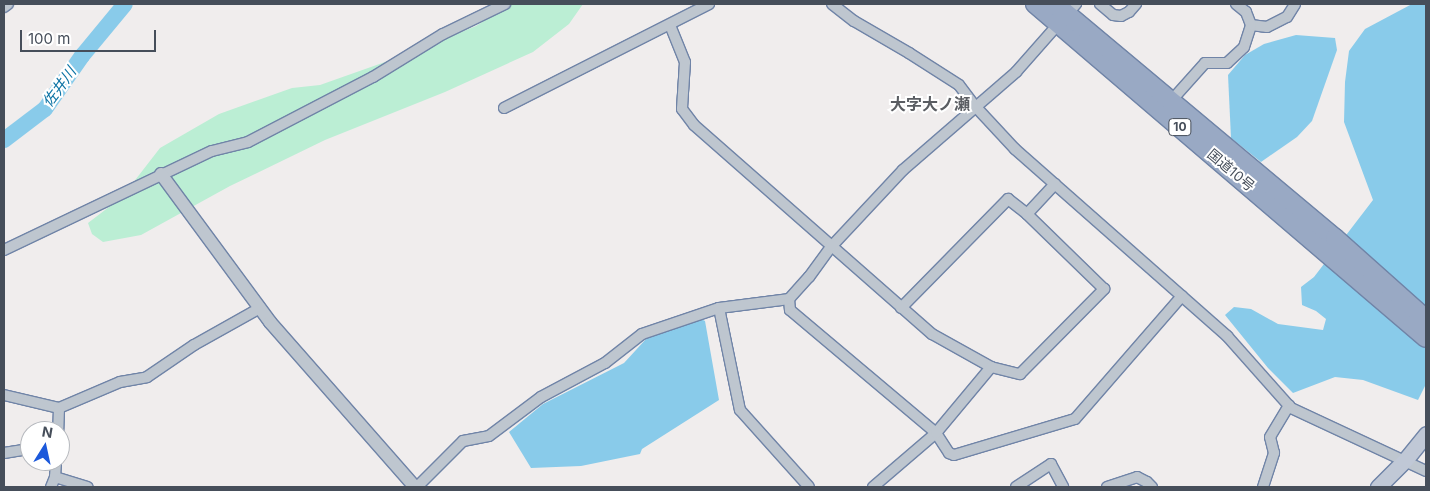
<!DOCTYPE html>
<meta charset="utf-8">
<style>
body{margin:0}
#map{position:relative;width:1430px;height:491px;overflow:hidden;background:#f0eded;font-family:Inter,"Noto Sans JP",sans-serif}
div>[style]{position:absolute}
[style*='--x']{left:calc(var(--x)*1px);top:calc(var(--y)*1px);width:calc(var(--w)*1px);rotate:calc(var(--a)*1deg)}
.green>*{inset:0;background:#bbeed4}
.water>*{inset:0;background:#89cbea}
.river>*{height:16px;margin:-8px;padding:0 8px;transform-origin:8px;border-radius:8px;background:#89cbea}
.roads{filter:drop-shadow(1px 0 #7084a7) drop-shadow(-1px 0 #7084a7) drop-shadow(0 1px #7084a7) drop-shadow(0 -1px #7084a7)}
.minor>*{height:10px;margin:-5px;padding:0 5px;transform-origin:5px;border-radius:5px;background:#bec6cf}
.tertiary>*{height:12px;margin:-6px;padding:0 6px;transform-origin:6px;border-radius:6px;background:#bec6cf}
.secondary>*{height:15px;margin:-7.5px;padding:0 7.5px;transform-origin:7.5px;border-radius:7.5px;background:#c0c8d6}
.trunk>*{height:18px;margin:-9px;padding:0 9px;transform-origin:9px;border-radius:9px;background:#99a9c4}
span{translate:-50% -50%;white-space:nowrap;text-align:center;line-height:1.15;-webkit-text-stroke:4px #fff;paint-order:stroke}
.shield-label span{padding:1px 4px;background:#fff;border:1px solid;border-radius:4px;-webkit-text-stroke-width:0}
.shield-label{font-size:12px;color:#464e5a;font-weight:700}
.street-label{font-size:14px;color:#464e5a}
.water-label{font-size:15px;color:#0e74a5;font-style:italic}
.quarter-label{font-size:16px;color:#5a5d62;font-weight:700}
.frame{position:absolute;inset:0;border:5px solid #464e5a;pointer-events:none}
.north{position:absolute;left:20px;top:421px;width:50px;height:50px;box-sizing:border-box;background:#fff;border:1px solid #b5b8bd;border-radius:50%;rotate:10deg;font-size:14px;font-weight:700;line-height:20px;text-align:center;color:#464e5a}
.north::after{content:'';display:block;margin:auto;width:18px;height:22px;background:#1c59db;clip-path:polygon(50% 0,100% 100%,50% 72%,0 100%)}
.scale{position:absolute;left:20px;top:30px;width:136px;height:22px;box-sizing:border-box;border:2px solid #464e5a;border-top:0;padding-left:6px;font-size:15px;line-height:18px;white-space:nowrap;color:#464e5a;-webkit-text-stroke:4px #fff;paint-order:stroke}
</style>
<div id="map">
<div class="green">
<i style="clip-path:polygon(510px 4px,583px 4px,569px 24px,533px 52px,445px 92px,325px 140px,230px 186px,141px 235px,103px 242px,92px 234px,88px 223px,122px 197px,160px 148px,219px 114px,292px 88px,320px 85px,402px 56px,476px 26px)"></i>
</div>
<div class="water">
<i style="clip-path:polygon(1412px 4px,1426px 4px,1426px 384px,1418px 400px,1363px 380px,1335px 377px,1293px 393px,1268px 368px,1225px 315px,1234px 307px,1251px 309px,1278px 324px,1323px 330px,1326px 319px,1316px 311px,1302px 305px,1301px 287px,1314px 277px,1373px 200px,1344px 122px,1345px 82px,1349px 51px,1365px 29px)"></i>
<i style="clip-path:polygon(1296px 35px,1335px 38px,1337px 50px,1312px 121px,1297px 137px,1261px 162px,1231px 138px,1228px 75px,1245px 55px,1264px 44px)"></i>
<i style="clip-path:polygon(701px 319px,705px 321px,719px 400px,642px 449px,640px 454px,581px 466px,531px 468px,509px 432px,543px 404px,624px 363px,647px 338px)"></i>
</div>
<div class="river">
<i style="--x:4;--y:140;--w:51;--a:-37.1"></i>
<i style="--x:45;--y:109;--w:65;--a:-55.1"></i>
<i style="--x:82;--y:56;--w:67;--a:-50.4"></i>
</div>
<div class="roads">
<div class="minor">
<i style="--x:832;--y:4;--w:28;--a:38"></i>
<i style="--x:854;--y:21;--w:64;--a:30.2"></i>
<i style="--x:909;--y:53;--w:59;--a:32.6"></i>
<i style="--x:959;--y:85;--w:26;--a:53"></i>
<i style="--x:975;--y:106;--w:59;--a:47.1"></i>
<i style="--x:1015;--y:149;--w:283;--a:41.4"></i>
<i style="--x:1227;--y:336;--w:96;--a:48.4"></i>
<i style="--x:1291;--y:408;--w:149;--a:25"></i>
<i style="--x:1100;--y:4;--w:17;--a:40"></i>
<i style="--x:1113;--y:15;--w:8;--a:7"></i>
<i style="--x:1121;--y:16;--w:9;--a:-27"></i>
<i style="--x:1129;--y:12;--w:11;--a:-49"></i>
<i style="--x:4;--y:7;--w:5;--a:-37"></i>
<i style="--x:670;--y:25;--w:40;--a:68"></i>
<i style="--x:685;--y:62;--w:47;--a:93.7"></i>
<i style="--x:682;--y:109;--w:20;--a:53"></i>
<i style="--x:694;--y:125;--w:317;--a:41.3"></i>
<i style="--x:932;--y:334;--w:68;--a:29.2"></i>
<i style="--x:991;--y:367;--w:30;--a:14"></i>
<i style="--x:1020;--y:374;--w:120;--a:-45.3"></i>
<i style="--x:1104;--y:289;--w:107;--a:-135.8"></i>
<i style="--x:1027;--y:214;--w:41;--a:-47"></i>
<i style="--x:1251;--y:25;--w:16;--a:7"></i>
<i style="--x:1267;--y:27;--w:22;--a:-27"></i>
<i style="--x:1287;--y:17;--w:15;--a:-58"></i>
<i style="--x:1171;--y:101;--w:51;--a:-48.2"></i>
<i style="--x:1205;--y:63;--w:22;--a:0"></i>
<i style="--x:1227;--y:63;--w:23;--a:-43"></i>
<i style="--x:1244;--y:47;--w:23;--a:-72"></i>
<i style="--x:1251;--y:25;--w:14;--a:-111"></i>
<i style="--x:1246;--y:12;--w:13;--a:-141"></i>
<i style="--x:504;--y:108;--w:230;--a:-26.9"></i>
<i style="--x:4;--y:250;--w:230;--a:-25.5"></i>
<i style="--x:212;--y:151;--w:37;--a:-14"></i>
<i style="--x:248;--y:142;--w:141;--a:-27.5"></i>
<i style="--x:373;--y:77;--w:82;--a:-31.6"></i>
<i style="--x:443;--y:34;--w:69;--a:-25.8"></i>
<i style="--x:789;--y:299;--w:11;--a:85"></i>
<i style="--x:790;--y:310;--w:191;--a:40.1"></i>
<i style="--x:936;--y:433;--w:24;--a:57"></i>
<i style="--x:949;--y:453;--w:5;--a:22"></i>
<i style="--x:954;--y:455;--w:126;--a:-16.6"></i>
<i style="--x:1075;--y:419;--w:163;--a:-49"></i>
<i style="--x:719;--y:308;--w:104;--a:78.4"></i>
<i style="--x:740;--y:410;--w:103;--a:48.1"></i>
<i style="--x:901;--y:308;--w:153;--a:-45.5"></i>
<i style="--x:1008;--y:199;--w:24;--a:38"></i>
<i style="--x:4;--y:395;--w:57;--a:13.3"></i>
<i style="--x:59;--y:408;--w:23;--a:92"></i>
<i style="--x:59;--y:408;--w:66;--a:-23.1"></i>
<i style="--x:120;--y:382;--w:27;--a:-10"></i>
<i style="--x:147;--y:377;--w:57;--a:-34.2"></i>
<i style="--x:194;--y:345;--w:76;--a:-29.3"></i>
<i style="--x:4;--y:453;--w:26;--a:-9"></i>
<i style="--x:55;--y:477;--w:34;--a:17"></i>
<i style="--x:51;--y:487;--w:11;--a:-68"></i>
<i style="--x:55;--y:477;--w:16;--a:-86"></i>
<i style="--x:417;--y:487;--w:65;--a:-45"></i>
<i style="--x:463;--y:441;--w:26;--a:-11"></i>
<i style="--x:489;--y:436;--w:65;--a:-36.9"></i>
<i style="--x:541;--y:397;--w:72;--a:-28"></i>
<i style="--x:605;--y:363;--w:47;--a:-38.1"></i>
<i style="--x:642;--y:334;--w:81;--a:-18.7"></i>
<i style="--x:719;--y:308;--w:71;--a:-7.3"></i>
<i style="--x:789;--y:299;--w:30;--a:-48"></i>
<i style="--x:809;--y:277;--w:37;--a:-54"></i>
<i style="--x:831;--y:247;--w:105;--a:-46.9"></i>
<i style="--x:903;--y:170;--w:150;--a:-40.9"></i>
<i style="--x:1016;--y:72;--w:91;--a:-48.6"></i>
<i style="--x:873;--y:487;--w:83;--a:-40.6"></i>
<i style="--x:936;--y:433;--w:86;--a:-50.2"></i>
<i style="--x:1016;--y:487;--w:42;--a:-33.3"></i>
<i style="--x:1051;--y:464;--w:26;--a:62"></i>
<i style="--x:1107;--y:487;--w:32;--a:-18"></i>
<i style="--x:1137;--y:477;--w:11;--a:27"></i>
<i style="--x:1147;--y:482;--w:7;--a:45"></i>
<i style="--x:1263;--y:487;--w:36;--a:-72"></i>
<i style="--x:1274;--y:453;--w:16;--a:-104"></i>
<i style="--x:1270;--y:437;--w:37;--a:-59"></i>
</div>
<div class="tertiary">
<i style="--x:161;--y:174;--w:184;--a:53.6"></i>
<i style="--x:270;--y:322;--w:220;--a:48.7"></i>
</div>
<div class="secondary">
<i style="--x:1378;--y:487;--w:40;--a:-45"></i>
<i style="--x:1406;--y:459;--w:32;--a:-51"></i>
</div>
<div class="trunk">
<i style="--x:1035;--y:4;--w:514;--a:40.5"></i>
<i style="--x:1055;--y:4;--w:365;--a:39.9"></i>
<i style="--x:1335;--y:238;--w:122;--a:41.7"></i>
</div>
</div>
<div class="shield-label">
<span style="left:1180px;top:127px">10</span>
</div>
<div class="street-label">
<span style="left:1231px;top:170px;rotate:40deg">国道10号</span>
</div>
<div class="water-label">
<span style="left:59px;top:87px;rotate:-54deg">佐井川</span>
</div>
<div class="quarter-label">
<span style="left:930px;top:104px">大字大ノ瀬</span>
</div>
<div class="frame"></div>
<div class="north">N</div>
<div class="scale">100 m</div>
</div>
